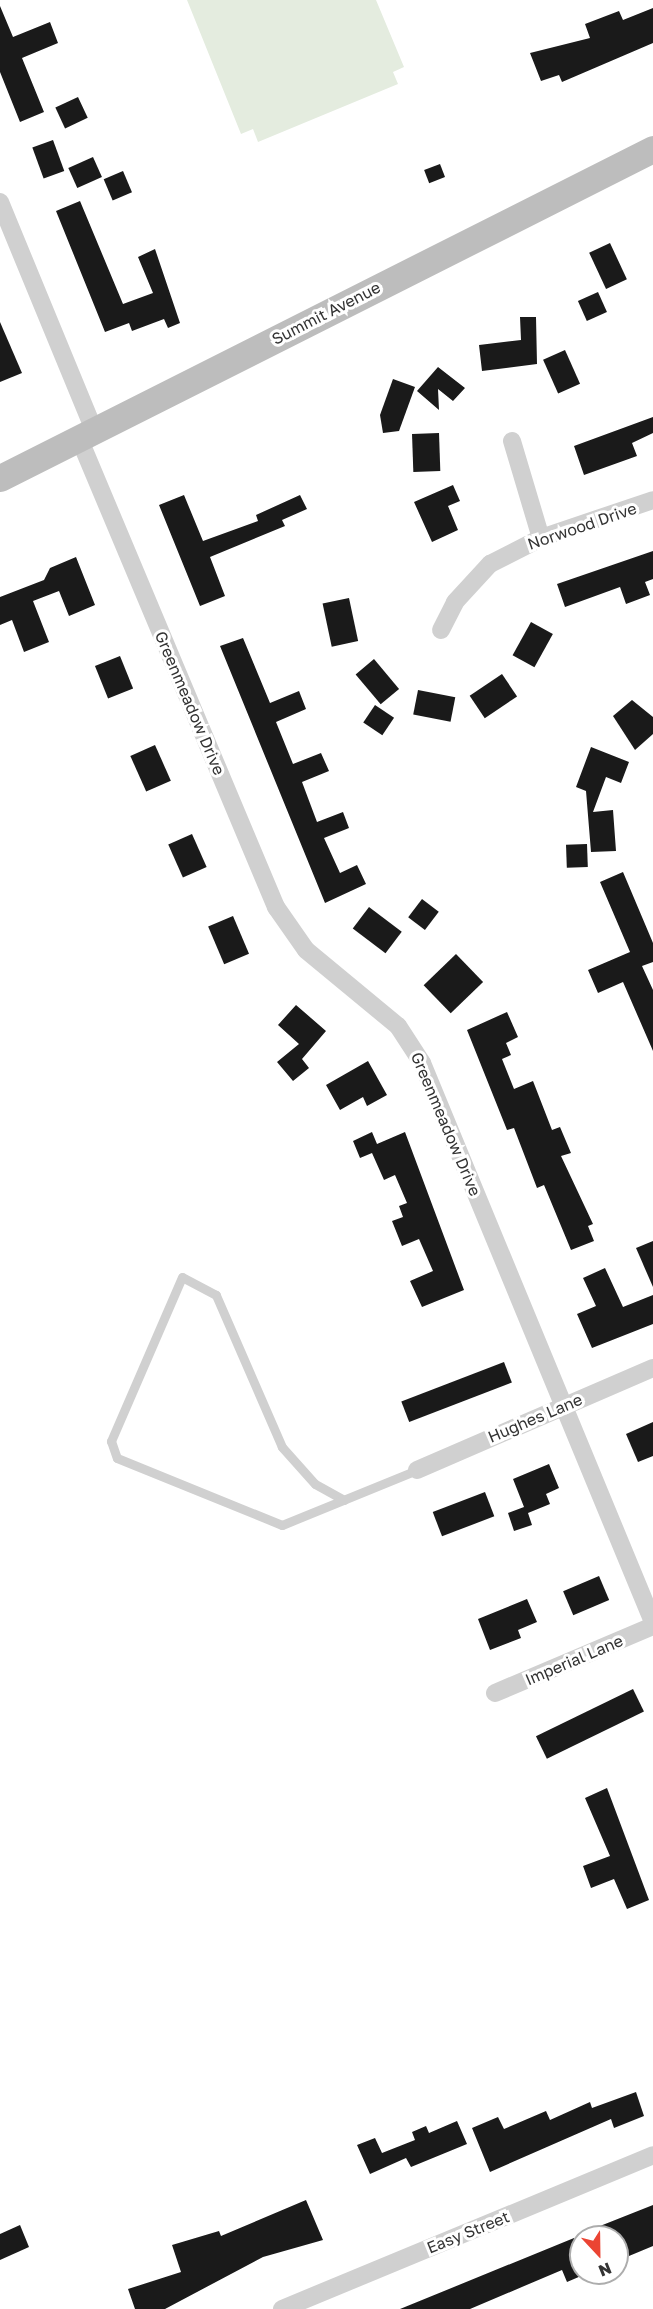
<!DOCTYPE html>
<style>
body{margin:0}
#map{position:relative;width:653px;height:2309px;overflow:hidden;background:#fff;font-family:"Golos Text",sans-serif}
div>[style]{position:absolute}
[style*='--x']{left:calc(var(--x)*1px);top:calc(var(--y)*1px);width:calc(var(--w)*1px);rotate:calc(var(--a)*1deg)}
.green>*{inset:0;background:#e4ecdf}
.building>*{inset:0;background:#1a1a1a;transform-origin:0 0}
.service>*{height:9px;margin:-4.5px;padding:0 4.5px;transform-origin:4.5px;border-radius:4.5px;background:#d0d0d0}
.minor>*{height:18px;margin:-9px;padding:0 9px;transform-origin:9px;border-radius:9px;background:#d0d0d0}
.secondary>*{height:27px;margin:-13.5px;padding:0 13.5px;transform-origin:13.5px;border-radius:13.5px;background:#bdbdbd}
span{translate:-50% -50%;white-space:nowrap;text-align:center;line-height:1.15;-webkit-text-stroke:6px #fff;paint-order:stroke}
.street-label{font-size:16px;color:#333}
.north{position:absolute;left:569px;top:2225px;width:60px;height:60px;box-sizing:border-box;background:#fff;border:2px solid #adadad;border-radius:50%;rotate:158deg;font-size:16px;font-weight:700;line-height:24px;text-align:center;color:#333}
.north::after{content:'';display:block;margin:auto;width:21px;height:27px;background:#eb4433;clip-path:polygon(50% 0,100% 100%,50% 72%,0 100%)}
</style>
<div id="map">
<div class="green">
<i style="clip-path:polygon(187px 0,376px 0,404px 67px,393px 72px,398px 84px,258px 142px,253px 129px,241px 134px)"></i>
</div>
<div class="building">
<i style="clip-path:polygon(0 6px,13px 37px,50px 22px,58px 43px,22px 58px,44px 112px,20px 122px,0 72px)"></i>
<i style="clip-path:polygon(653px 8px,653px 43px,562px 82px,559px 75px,541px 81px,530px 53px,590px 38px,585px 24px,619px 11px,623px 20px)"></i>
<i style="left:78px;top:97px;width:23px;height:25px;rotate:65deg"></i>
<i style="left:53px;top:140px;width:33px;height:22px;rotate:70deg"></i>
<i style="left:93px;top:157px;width:22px;height:27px;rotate:66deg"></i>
<i style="left:440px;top:164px;width:14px;height:17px;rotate:69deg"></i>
<i style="left:123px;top:171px;width:23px;height:21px;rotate:67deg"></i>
<i style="clip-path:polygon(80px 201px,123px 304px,153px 293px,138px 257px,155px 249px,180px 323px,168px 328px,164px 319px,132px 331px,129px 323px,105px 332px,56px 211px)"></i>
<i style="left:610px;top:243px;width:40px;height:23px;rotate:65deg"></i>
<i style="left:598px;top:292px;width:22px;height:22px;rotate:66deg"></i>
<i style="clip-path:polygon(520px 317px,536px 317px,537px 364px,482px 371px,479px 345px,521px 340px)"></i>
<i style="clip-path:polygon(0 322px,22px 373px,0 382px)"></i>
<i style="left:565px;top:350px;width:37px;height:24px;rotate:66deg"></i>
<i style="clip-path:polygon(438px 367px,465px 388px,453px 401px,438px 389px,439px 410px,417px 391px)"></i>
<i style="clip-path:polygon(393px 379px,415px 387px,399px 431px,383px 433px,380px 415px)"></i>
<i style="clip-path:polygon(653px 417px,653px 433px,632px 443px,637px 456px,584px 475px,574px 446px)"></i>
<i style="left:439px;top:433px;width:38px;height:27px;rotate:88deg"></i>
<i style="clip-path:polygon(453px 485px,460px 501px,448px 506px,458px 530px,432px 542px,414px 502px)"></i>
<i style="clip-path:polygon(184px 495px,203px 541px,258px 521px,256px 515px,300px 495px,307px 509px,282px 520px,285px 526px,210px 557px,225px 596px,200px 606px,159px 505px)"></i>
<i style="clip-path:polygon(653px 551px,653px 579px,645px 582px,650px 595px,626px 604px,620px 587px,565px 607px,557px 584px)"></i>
<i style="clip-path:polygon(76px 557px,95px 605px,69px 616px,59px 591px,33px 601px,49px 642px,24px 652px,12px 620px,0 625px,0 597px,44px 580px,50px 568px)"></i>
<i style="left:349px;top:598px;width:44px;height:27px;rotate:78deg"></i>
<i style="left:531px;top:622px;width:25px;height:38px;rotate:29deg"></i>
<i style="clip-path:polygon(243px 638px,270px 703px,299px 691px,306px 709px,276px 722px,293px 764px,321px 753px,329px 771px,302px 782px,317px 822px,343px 812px,349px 828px,324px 838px,340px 873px,357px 865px,366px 884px,325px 903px,220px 646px)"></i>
<i style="left:120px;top:656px;width:35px;height:27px;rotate:68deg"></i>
<i style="left:374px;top:659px;width:39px;height:24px;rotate:50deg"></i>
<i style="left:502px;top:674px;width:27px;height:39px;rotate:56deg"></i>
<i style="left:418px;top:690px;width:38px;height:25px;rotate:11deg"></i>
<i style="clip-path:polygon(632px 700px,653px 717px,653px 734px,635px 750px,613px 716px)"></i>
<i style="left:375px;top:705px;width:23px;height:21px;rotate:34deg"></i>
<i style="left:155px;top:745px;width:39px;height:27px;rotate:66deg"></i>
<i style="clip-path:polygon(591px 747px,629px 762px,621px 783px,606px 777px,593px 812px,613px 810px,616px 851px,591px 852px,586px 791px,576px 787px)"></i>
<i style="left:192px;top:834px;width:36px;height:26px;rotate:66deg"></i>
<i style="left:587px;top:844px;width:23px;height:21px;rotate:88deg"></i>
<i style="clip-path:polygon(623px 872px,653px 943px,653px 962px,642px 966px,653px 990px,653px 1051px,623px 982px,598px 993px,588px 970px,630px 952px,600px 882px)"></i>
<i style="left:422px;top:899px;width:21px;height:23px;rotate:37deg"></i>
<i style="left:369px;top:907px;width:41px;height:27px;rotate:37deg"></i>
<i style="left:233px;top:916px;width:41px;height:27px;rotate:67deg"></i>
<i style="left:456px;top:954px;width:39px;height:45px;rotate:46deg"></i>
<i style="clip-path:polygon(296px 1005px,326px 1031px,302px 1059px,309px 1068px,293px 1081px,277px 1062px,299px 1044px,278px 1025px)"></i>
<i style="clip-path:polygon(507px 1012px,518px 1037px,506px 1043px,511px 1055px,502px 1059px,514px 1089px,533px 1081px,552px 1130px,560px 1127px,571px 1153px,561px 1156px,593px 1224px,588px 1226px,594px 1241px,571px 1250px,544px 1185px,537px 1188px,514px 1128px,507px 1130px,467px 1030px)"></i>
<i style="clip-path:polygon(368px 1061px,387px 1095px,367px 1106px,363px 1097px,340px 1110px,326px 1085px)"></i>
<i style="clip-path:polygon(372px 1132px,377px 1144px,405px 1132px,464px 1290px,422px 1307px,410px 1281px,433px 1271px,419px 1239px,402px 1246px,392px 1221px,403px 1217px,399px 1206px,407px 1203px,395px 1175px,384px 1180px,372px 1153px,360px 1158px,353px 1141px)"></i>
<i style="clip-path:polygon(653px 1241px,653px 1287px,636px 1248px)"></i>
<i style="clip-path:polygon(605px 1268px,623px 1307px,653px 1295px,653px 1324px,592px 1348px,577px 1314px,596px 1306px,583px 1278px)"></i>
<i style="left:504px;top:1362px;width:22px;height:110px;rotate:69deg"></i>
<i style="clip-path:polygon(653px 1422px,653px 1456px,638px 1462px,626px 1434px)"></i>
<i style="clip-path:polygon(549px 1464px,559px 1488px,546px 1494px,550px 1504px,528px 1513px,532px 1525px,514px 1531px,508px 1513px,524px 1507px,513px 1479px)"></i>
<i style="left:485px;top:1492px;width:26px;height:56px;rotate:69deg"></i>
<i style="left:599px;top:1576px;width:26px;height:39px;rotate:67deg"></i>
<i style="clip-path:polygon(527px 1599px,537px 1622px,518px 1630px,521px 1638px,490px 1650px,478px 1619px)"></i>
<i style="left:633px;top:1689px;width:25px;height:108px;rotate:64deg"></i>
<i style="clip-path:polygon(607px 1788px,649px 1900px,627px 1909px,614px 1879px,591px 1888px,583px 1866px,610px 1856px,585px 1798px)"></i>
<i style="clip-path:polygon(636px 2092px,644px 2116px,614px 2128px,611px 2119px,490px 2172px,472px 2128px,498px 2117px,504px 2129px,546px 2111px,550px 2120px,590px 2102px,592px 2108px)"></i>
<i style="clip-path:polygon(457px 2121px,467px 2144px,411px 2167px,406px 2158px,370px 2174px,357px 2145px,375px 2138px,382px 2153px,415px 2140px,412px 2132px,426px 2126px,429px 2133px)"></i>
<i style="clip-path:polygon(306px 2200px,323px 2240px,263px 2257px,165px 2309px,135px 2309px,128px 2289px,181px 2272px,172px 2245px,219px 2231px,221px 2236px)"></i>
<i style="clip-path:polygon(653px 2205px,653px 2246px,617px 2261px,617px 2237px,605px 2237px,600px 2226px)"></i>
<i style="clip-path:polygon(20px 2225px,29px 2247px,0 2260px,0 2234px)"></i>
<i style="clip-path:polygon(574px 2238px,581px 2276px,567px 2282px,562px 2270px,470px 2309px,400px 2309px)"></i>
</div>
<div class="service">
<i style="--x:344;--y:1500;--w:33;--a:-151"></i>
<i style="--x:315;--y:1484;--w:50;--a:-131.7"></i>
<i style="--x:282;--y:1447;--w:166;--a:-113.5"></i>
<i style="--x:216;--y:1295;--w:38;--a:-152"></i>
<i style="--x:182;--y:1277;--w:179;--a:113.4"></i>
<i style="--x:111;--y:1441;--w:18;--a:71"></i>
<i style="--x:117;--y:1458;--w:178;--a:22.1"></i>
<i style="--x:282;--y:1525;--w:146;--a:-22.2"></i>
</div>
<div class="minor">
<i style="--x:0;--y:202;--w:247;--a:67.6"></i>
<i style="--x:79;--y:438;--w:509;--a:67.22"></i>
<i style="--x:276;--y:907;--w:52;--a:55.1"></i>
<i style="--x:306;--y:950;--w:119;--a:39.6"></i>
<i style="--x:398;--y:1026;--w:44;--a:57"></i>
<i style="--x:422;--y:1063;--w:605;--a:67.55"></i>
<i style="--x:512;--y:441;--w:101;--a:73.4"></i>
<i style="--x:441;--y:630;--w:31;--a:-63"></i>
<i style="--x:455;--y:602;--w:52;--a:-47.4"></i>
<i style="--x:490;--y:564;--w:57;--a:-27"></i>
<i style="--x:541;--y:538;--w:118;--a:-18.7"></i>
<i style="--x:417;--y:1470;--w:257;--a:-23.4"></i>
<i style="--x:495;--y:1693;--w:172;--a:-23"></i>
<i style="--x:282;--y:2309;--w:402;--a:-22.5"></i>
</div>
<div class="secondary">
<i style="--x:0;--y:478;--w:731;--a:-26.74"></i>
</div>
<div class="street-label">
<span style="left:326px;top:313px;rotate:-27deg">Summit Avenue</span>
<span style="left:582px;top:526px;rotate:-19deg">Norwood Drive</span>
<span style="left:190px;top:703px;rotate:67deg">Greenmeadow Drive</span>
<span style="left:446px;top:1124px;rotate:67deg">Greenmeadow Drive</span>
<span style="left:535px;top:1418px;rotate:-23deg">Hughes Lane</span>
<span style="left:574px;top:1660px;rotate:-23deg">Imperial Lane</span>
<span style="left:468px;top:2232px;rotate:-22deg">Easy Street</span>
</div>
<div class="north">N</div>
</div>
